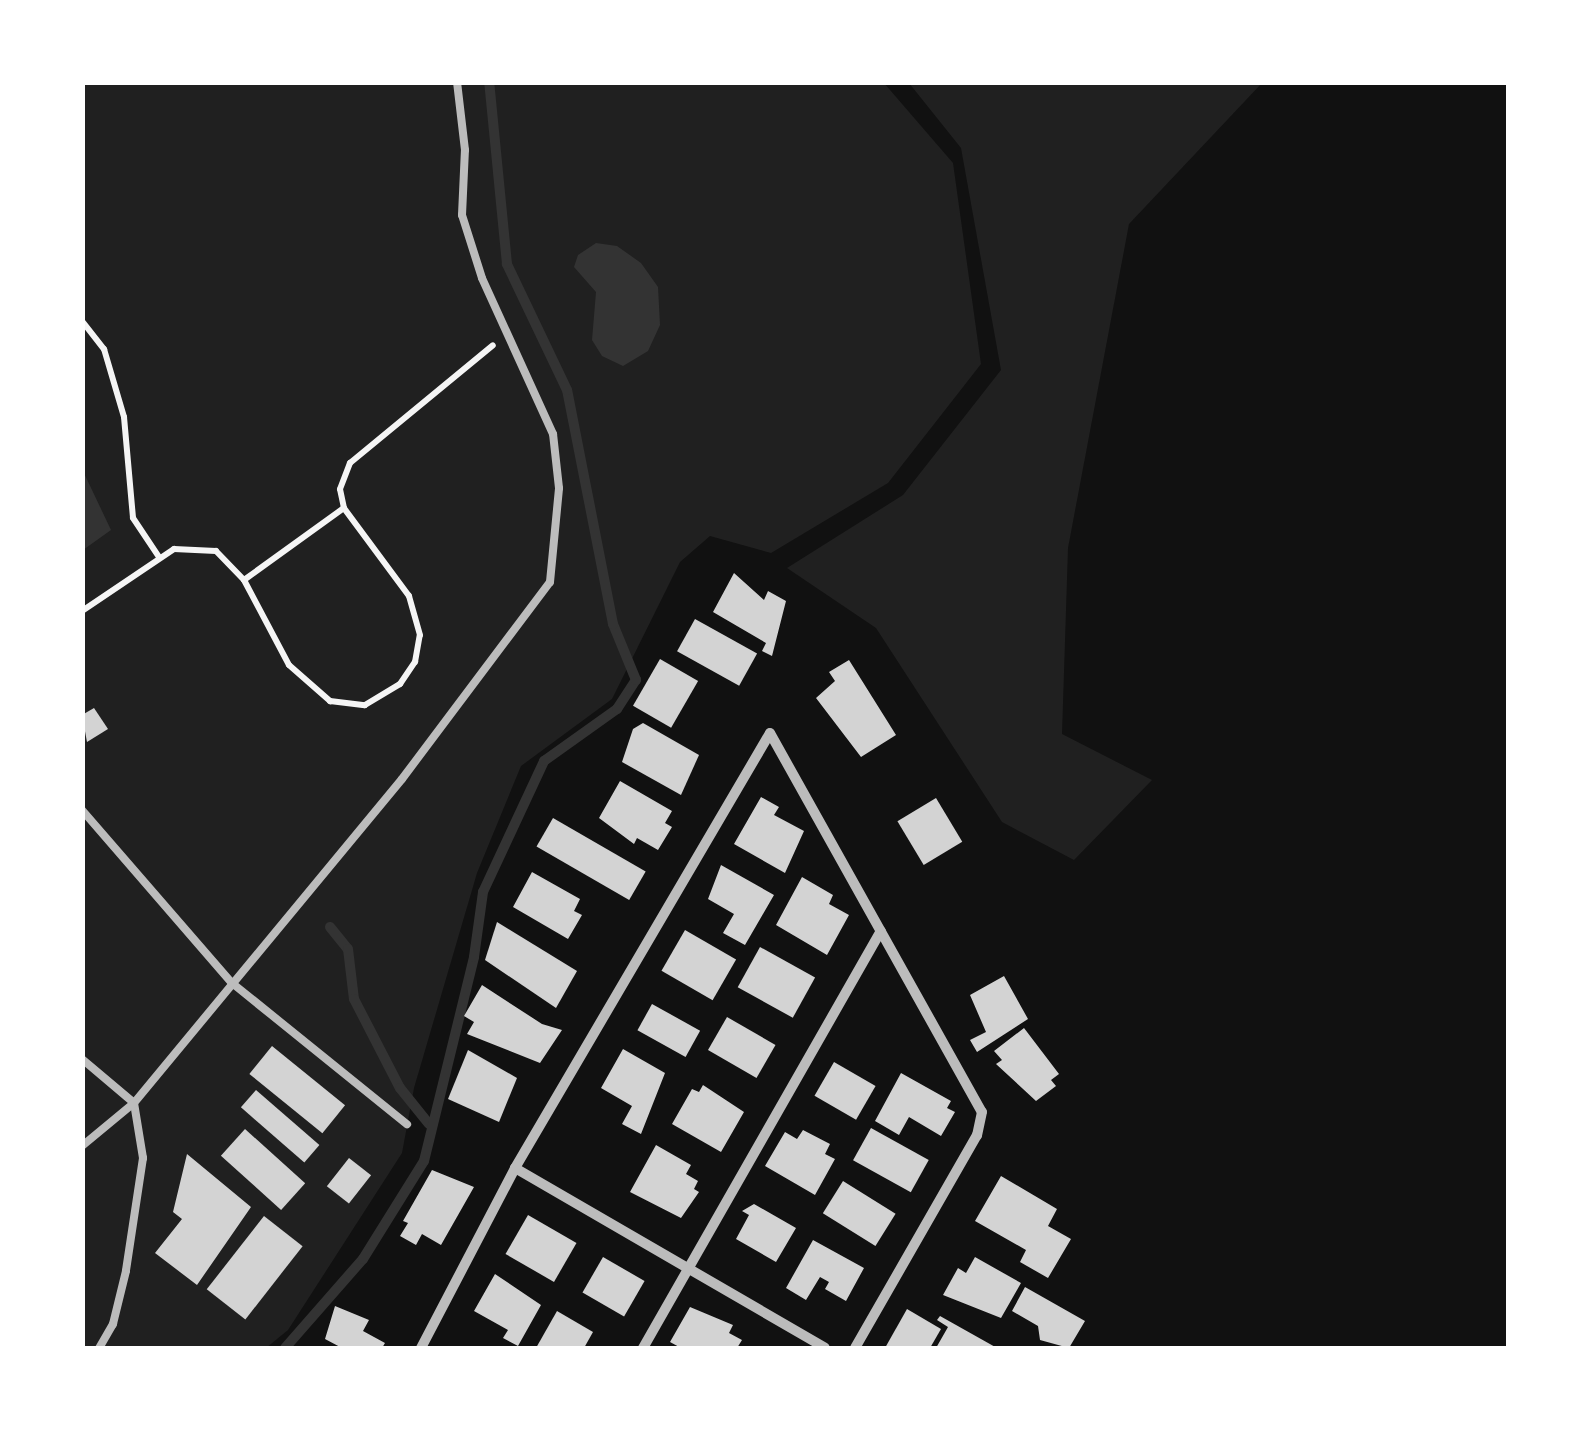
<!DOCTYPE html>
<style>
body{margin:0}
#map{position:relative;width:1591px;height:1431px;overflow:hidden;background:#111;font-family:"Alegreya Sans",sans-serif}
div>[style]{position:absolute}
[style*='--x']{left:calc(var(--x)*1px);top:calc(var(--y)*1px);width:calc(var(--w)*1px);rotate:calc(var(--a)*1deg)}
.green>*{inset:0;background:#202020}
.water>*{inset:0;background:#333}
.stream>*{height:10px;margin:-5px;padding:0 5px;transform-origin:5px;border-radius:5px;background:#333}
.building>*{inset:0;background:#d3d3d3;transform-origin:0 0}
.path>*{height:6px;margin:-3px;padding:0 3px;transform-origin:3px;border-radius:3px;background:#f5f5f5}
.service>*{height:8px;margin:-4px;padding:0 4px;transform-origin:4px;border-radius:4px;background:#bcbcbc}
.minor>*{height:10px;margin:-5px;padding:0 5px;transform-origin:5px;border-radius:5px;background:#bcbcbc}
span{translate:-50% -50%;white-space:nowrap;text-align:center;line-height:1.15;-webkit-text-stroke:10px #fff;paint-order:stroke}
.frame{position:absolute;inset:0;border:85px solid #fff;pointer-events:none}
</style>
<div id="map">
<div class="green">
<i style="clip-path:polygon(82px 83px,884px 83px,953px 163px,981px 364px,888px 483px,771px 553px,710px 536px,680px 562px,612px 699px,521px 766px,477px 873px,414px 1088px,402px 1153px,288px 1330px,266px 1348px,83px 1348px)"></i>
<i style="clip-path:polygon(909px 83px,1262px 83px,1129px 224px,1068px 548px,1062px 734px,1152px 780px,1074px 860px,1002px 822px,876px 628px,787px 568px,903px 495px,1001px 370px,961px 148px)"></i>
</div>
<div class="water">
<i style="clip-path:polygon(596px 243px,617px 246px,641px 263px,658px 287px,660px 325px,648px 351px,623px 366px,602px 356px,592px 340px,596px 292px,574px 267px,578px 255px)"></i>
<i style="clip-path:polygon(82px 469px,111px 530px,83px 550px,82px 550px)"></i>
</div>
<div class="stream">
<i style="--x:330;--y:927;--w:28;--a:51"></i>
<i style="--x:348;--y:949;--w:50;--a:83.2"></i>
<i style="--x:354;--y:999;--w:100;--a:62.7"></i>
<i style="--x:400;--y:1088;--w:46;--a:51.1"></i>
<i style="--x:285;--y:1348;--w:118;--a:-48.8"></i>
<i style="--x:363;--y:1259;--w:115;--a:-58.1"></i>
<i style="--x:424;--y:1161;--w:210;--a:-76.2"></i>
<i style="--x:474;--y:957;--w:66;--a:-82.1"></i>
<i style="--x:483;--y:892;--w:145;--a:-65"></i>
<i style="--x:544;--y:761;--w:90;--a:-35.5"></i>
<i style="--x:617;--y:709;--w:35;--a:-57"></i>
<i style="--x:636;--y:680;--w:61;--a:-112.3"></i>
<i style="--x:613;--y:624;--w:238;--a:-101.1"></i>
<i style="--x:567;--y:390;--w:140;--a:-115.5"></i>
<i style="--x:507;--y:264;--w:183;--a:-95.6"></i>
</div>
<div class="building">
<i style="clip-path:polygon(734px 573px,764px 600px,768px 591px,786px 601px,772px 656px,762px 651px,766px 643px,713px 612px)"></i>
<i style="left:695px;top:619px;width:71px;height:37px;rotate:29deg"></i>
<i style="left:660px;top:659px;width:44px;height:54px;rotate:30deg"></i>
<i style="clip-path:polygon(849px 660px,896px 735px,861px 757px,816px 698px,835px 681px,829px 672px)"></i>
<i style="clip-path:polygon(94px 708px,108px 729px,87px 742px,82px 715px)"></i>
<i style="clip-path:polygon(643px 723px,699px 755px,681px 795px,622px 762px,633px 729px)"></i>
<i style="clip-path:polygon(620px 781px,672px 811px,665px 823px,672px 827px,658px 850px,637px 838px,634px 844px,599px 818px)"></i>
<i style="clip-path:polygon(761px 797px,779px 807px,774px 815px,804px 831px,785px 873px,734px 844px)"></i>
<i style="left:936px;top:798px;width:51px;height:45px;rotate:59deg"></i>
<i style="left:553px;top:818px;width:107px;height:33px;rotate:30deg"></i>
<i style="clip-path:polygon(721px 865px,774px 895px,745px 945px,723px 933px,734px 914px,708px 899px)"></i>
<i style="clip-path:polygon(532px 872px,580px 899px,574px 911px,582px 915px,568px 939px,513px 907px)"></i>
<i style="clip-path:polygon(802px 877px,833px 895px,829px 904px,849px 915px,827px 955px,776px 925px)"></i>
<i style="clip-path:polygon(497px 922px,577px 971px,556px 1008px,485px 960px)"></i>
<i style="left:685px;top:930px;width:59px;height:47px;rotate:30deg"></i>
<i style="left:760px;top:947px;width:63px;height:46px;rotate:29deg"></i>
<i style="clip-path:polygon(1004px 976px,1028px 1019px,977px 1052px,970px 1040px,986px 1032px,970px 995px)"></i>
<i style="clip-path:polygon(482px 985px,542px 1024px,562px 1030px,540px 1063px,467px 1034px,474px 1022px,464px 1016px)"></i>
<i style="left:652px;top:1004px;width:55px;height:30px;rotate:29deg"></i>
<i style="left:727px;top:1017px;width:56px;height:38px;rotate:30deg"></i>
<i style="clip-path:polygon(1024px 1028px,1059px 1074px,1051px 1080px,1056px 1086px,1036px 1101px,996px 1064px,1002px 1060px,994px 1051px)"></i>
<i style="left:272px;top:1046px;width:94px;height:36px;rotate:39deg"></i>
<i style="clip-path:polygon(623px 1049px,665px 1073px,641px 1134px,622px 1124px,632px 1106px,601px 1088px)"></i>
<i style="clip-path:polygon(468px 1050px,517px 1078px,499px 1122px,448px 1099px)"></i>
<i style="left:834px;top:1062px;width:48px;height:39px;rotate:30deg"></i>
<i style="clip-path:polygon(901px 1073px,951px 1101px,947px 1108px,955px 1112px,941px 1136px,909px 1117px,899px 1135px,875px 1121px)"></i>
<i style="clip-path:polygon(703px 1085px,744px 1112px,721px 1152px,672px 1124px,692px 1089px,699px 1092px)"></i>
<i style="left:256px;top:1090px;width:84px;height:23px;rotate:41deg"></i>
<i style="left:871px;top:1128px;width:66px;height:37px;rotate:29deg"></i>
<i style="left:245px;top:1129px;width:81px;height:36px;rotate:42deg"></i>
<i style="clip-path:polygon(803px 1130px,830px 1144px,825px 1154px,835px 1159px,815px 1195px,765px 1166px,785px 1132px,797px 1139px)"></i>
<i style="clip-path:polygon(656px 1145px,691px 1165px,686px 1174px,698px 1181px,694px 1189px,699px 1192px,681px 1218px,630px 1192px)"></i>
<i style="clip-path:polygon(187px 1154px,251px 1207px,197px 1285px,155px 1253px,182px 1219px,173px 1212px)"></i>
<i style="left:349px;top:1158px;width:28px;height:36px;rotate:38deg"></i>
<i style="clip-path:polygon(432px 1170px,474px 1187px,441px 1245px,422px 1234px,416px 1245px,400px 1236px,408px 1223px,403px 1221px)"></i>
<i style="clip-path:polygon(1001px 1176px,1057px 1209px,1048px 1226px,1071px 1239px,1048px 1278px,1020px 1262px,1026px 1250px,975px 1221px)"></i>
<i style="left:843px;top:1181px;width:62px;height:38px;rotate:32deg"></i>
<i style="clip-path:polygon(754px 1204px,796px 1228px,776px 1262px,736px 1239px,749px 1215px,742px 1211px)"></i>
<i style="left:528px;top:1215px;width:56px;height:45px;rotate:30deg"></i>
<i style="left:264px;top:1216px;width:49px;height:93px;rotate:38deg"></i>
<i style="clip-path:polygon(813px 1240px,864px 1268px,846px 1301px,825px 1289px,829px 1282px,820px 1277px,806px 1300px,786px 1288px)"></i>
<i style="left:603px;top:1257px;width:48px;height:41px;rotate:30deg"></i>
<i style="clip-path:polygon(975px 1257px,1021px 1283px,1001px 1318px,943px 1295px,958px 1268px,966px 1273px)"></i>
<i style="clip-path:polygon(495px 1274px,541px 1305px,518px 1346px,503px 1338px,508px 1330px,474px 1311px)"></i>
<i style="clip-path:polygon(1025px 1287px,1085px 1321px,1069px 1348px,1040px 1340px,1038px 1326px,1012px 1311px)"></i>
<i style="clip-path:polygon(335px 1306px,369px 1320px,363px 1331px,385px 1343px,382px 1348px,342px 1348px,325px 1339px)"></i>
<i style="clip-path:polygon(690px 1307px,733px 1325px,729px 1333px,742px 1340px,737px 1348px,681px 1348px,670px 1342px)"></i>
<i style="clip-path:polygon(907px 1309px,941px 1329px,930px 1348px,885px 1348px)"></i>
<i style="clip-path:polygon(557px 1311px,593px 1332px,584px 1348px,536px 1348px)"></i>
<i style="clip-path:polygon(940px 1316px,997px 1348px,936px 1348px,948px 1327px,937px 1320px)"></i>
</div>
<div class="path">
<i style="--x:82;--y:321;--w:36;--a:52"></i>
<i style="--x:104;--y:349;--w:71;--a:73.6"></i>
<i style="--x:124;--y:417;--w:101;--a:84.9"></i>
<i style="--x:133;--y:518;--w:47;--a:56.3"></i>
<i style="--x:244;--y:580;--w:96;--a:62.1"></i>
<i style="--x:289;--y:665;--w:55;--a:41.3"></i>
<i style="--x:330;--y:701;--w:35;--a:7"></i>
<i style="--x:365;--y:705;--w:41;--a:-31"></i>
<i style="--x:400;--y:684;--w:27;--a:-56"></i>
<i style="--x:415;--y:662;--w:27;--a:-80"></i>
<i style="--x:420;--y:635;--w:41;--a:-105.8"></i>
<i style="--x:409;--y:596;--w:109;--a:-126.5"></i>
<i style="--x:82;--y:611;--w:111;--a:-34"></i>
<i style="--x:174;--y:549;--w:42;--a:2.7"></i>
<i style="--x:216;--y:551;--w:40;--a:46"></i>
<i style="--x:244;--y:580;--w:123;--a:-35.8"></i>
<i style="--x:344;--y:508;--w:19;--a:-102"></i>
<i style="--x:340;--y:489;--w:28;--a:-69"></i>
<i style="--x:350;--y:463;--w:185;--a:-39.5"></i>
</div>
<div class="service">
<i style="--x:82;--y:810;--w:229;--a:49.1"></i>
<i style="--x:232;--y:983;--w:225;--a:38.9"></i>
<i style="--x:82;--y:1059;--w:68;--a:40.2"></i>
<i style="--x:134;--y:1103;--w:56;--a:80.7"></i>
<i style="--x:143;--y:1158;--w:114;--a:98.6"></i>
<i style="--x:126;--y:1271;--w:55;--a:103.8"></i>
<i style="--x:113;--y:1324;--w:28;--a:120"></i>
<i style="--x:82;--y:1146;--w:67;--a:-39.6"></i>
<i style="--x:134;--y:1103;--w:420;--a:-50.4"></i>
<i style="--x:402;--y:779;--w:246;--a:-53.1"></i>
<i style="--x:550;--y:582;--w:94;--a:-84.5"></i>
<i style="--x:559;--y:488;--w:54;--a:-96.3"></i>
<i style="--x:553;--y:434;--w:171;--a:-114.5"></i>
<i style="--x:482;--y:278;--w:66;--a:-107.6"></i>
<i style="--x:462;--y:215;--w:65;--a:-87.4"></i>
<i style="--x:465;--y:150;--w:68;--a:-96.7"></i>
</div>
<div class="minor">
<i style="--x:515;--y:1168;--w:358;--a:30.1"></i>
<i style="--x:421;--y:1348;--w:203;--a:-62.4"></i>
<i style="--x:515;--y:1168;--w:504;--a:-59.62"></i>
<i style="--x:770;--y:733;--w:434;--a:60.8"></i>
<i style="--x:982;--y:1112;--w:24;--a:102"></i>
<i style="--x:977;--y:1135;--w:245;--a:119.8"></i>
<i style="--x:643;--y:1348;--w:480;--a:-60.3"></i>
</div>
<div class="frame"></div>
</div>
